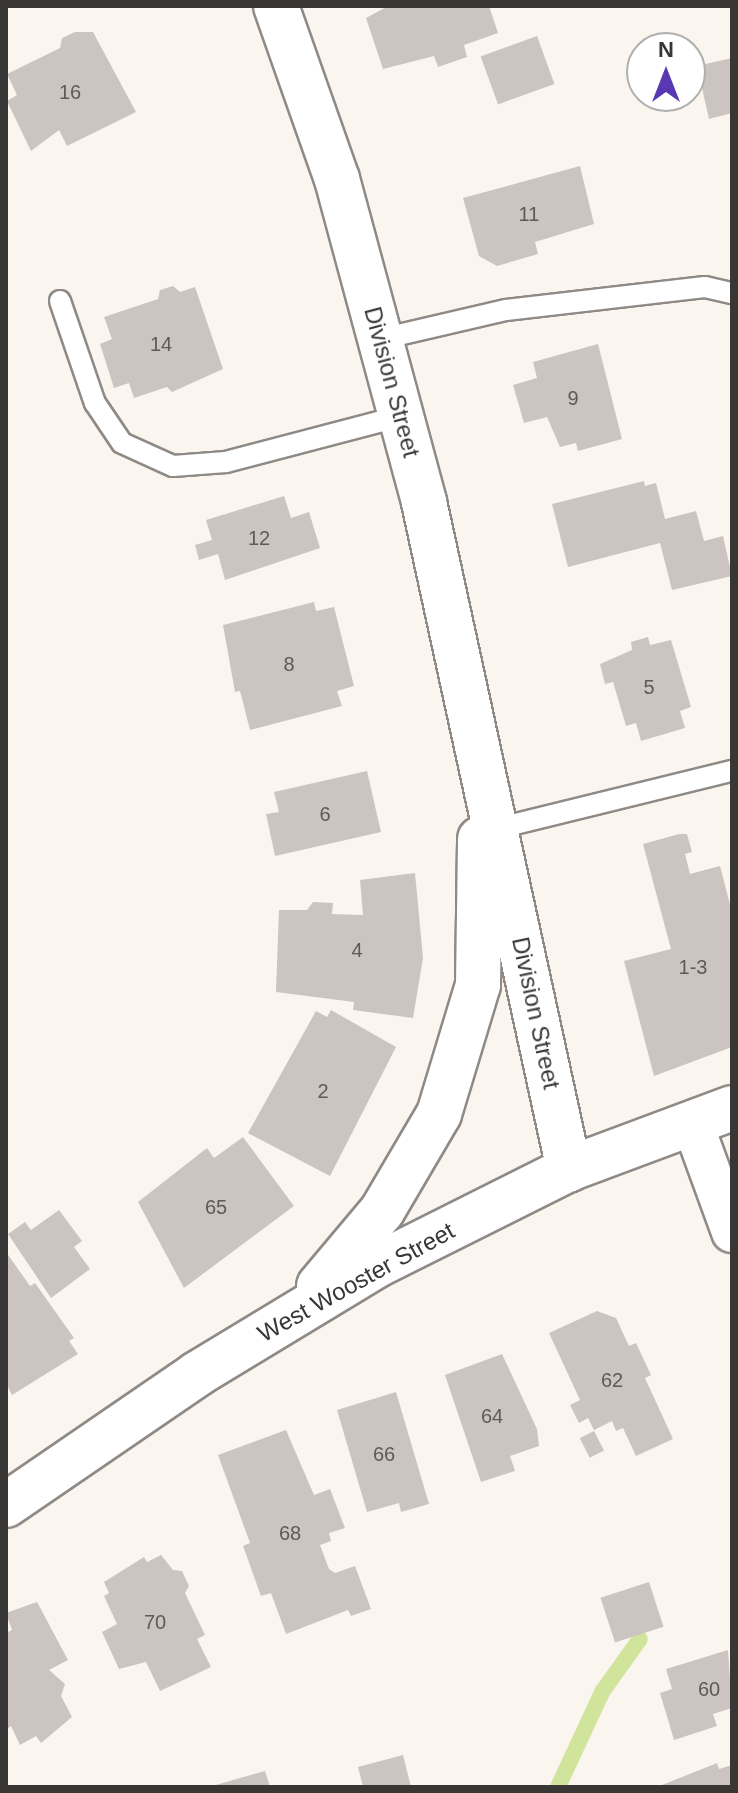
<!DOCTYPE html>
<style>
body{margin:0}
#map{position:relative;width:738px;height:1793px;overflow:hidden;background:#fbf5f0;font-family:Arial,sans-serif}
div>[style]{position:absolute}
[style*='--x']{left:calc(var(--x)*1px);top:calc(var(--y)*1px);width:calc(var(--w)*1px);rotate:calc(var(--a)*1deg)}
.stream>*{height:16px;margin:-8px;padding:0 8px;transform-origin:8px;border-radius:8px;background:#d0e59b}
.building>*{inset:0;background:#cbc4c1;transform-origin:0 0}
.roads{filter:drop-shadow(2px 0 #8f8a86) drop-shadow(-2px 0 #8f8a86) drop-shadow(0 2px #8f8a86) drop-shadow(0 -2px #8f8a86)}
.service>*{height:20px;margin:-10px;padding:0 10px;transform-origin:10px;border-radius:10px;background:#fff}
.minor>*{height:40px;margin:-20px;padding:0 20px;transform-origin:20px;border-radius:20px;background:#fff}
.tertiary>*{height:44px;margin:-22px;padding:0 22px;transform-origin:22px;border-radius:22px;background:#fff}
span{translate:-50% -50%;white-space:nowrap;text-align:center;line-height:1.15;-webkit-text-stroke:8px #fff;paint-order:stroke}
.number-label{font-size:20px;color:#5e5a58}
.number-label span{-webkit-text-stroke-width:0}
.street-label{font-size:24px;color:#393735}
.frame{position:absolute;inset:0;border:8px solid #393735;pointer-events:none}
.north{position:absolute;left:626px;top:32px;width:80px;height:80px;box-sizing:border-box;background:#fff;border:2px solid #b0afae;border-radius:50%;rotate:0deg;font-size:22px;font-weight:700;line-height:32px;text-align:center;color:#393735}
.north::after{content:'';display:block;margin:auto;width:28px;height:36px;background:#5939b1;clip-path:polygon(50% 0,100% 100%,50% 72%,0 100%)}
</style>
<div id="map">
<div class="stream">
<i style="--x:558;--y:1787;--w:105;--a:-65.1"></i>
<i style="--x:602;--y:1692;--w:65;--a:-54.4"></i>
</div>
<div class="building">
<i style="clip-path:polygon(388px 6px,489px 6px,498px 33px,464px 45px,467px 57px,438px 67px,434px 56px,383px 69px,366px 18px)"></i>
<i style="clip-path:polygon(75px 32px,93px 32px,136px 112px,67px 146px,59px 130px,31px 151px,7px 101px,17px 95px,7px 74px,60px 48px,62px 38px)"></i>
<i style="left:537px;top:36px;width:51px;height:60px;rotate:70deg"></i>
<i style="clip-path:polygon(732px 58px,732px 113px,709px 119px,697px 66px)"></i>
<i style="clip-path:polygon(580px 166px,594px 224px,535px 242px,538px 254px,497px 266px,479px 256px,463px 198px)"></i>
<i style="clip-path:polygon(173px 286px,180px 292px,195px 287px,223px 369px,172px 392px,167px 387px,134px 398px,129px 383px,114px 388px,100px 344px,112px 339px,104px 317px,158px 299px,160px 290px)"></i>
<i style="clip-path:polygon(598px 344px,622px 439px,578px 451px,576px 443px,560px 447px,547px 417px,524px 423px,513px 385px,537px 378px,533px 362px)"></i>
<i style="clip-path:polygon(644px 481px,645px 486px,656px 483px,665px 519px,696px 511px,704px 541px,723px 536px,732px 576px,672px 590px,660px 543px,568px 567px,552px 504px)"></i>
<i style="clip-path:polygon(284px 496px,291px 518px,309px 512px,320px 548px,225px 580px,218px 554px,199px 560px,195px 545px,212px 540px,206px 520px)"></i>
<i style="clip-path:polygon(314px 602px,316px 611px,334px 607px,354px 686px,337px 691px,342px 706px,250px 730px,240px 691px,235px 692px,223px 625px)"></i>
<i style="clip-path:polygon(648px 637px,650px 645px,671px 640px,691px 707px,680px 711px,685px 728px,641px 741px,636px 723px,626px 726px,613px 682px,605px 684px,600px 664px,632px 650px,631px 642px)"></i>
<i style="clip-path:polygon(367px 771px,381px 832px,275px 856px,266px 814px,279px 812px,274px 792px)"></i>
<i style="clip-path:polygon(679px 834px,687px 834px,692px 852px,685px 854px,690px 874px,720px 866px,732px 912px,732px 1047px,654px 1076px,624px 961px,671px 949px,643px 844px)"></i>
<i style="clip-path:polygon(415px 873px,423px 958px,413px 1018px,353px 1010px,354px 1002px,276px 992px,279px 910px,307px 910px,313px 902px,333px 903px,332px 914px,363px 915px,360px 880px)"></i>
<i style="clip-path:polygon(331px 1010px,396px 1047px,330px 1176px,248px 1133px,316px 1011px,327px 1017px)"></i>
<i style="clip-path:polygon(243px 1137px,294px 1206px,184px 1288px,138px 1202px,207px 1148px,214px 1158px)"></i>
<i style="clip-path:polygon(59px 1210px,82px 1241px,74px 1247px,90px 1269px,51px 1298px,8px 1234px,25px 1222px,31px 1230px)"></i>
<i style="clip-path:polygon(6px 1252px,30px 1286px,35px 1283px,74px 1338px,69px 1341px,78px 1354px,12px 1395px,6px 1383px)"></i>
<i style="clip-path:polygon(597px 1311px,616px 1318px,629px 1346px,636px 1343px,651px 1375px,645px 1378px,673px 1439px,636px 1456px,623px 1428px,616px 1431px,612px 1421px,594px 1430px,588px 1418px,579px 1423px,570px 1405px,580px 1400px,549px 1333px)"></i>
<i style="clip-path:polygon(502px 1354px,537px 1429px,539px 1446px,510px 1456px,515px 1471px,481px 1482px,445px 1375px)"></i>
<i style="clip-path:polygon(396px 1392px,429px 1504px,401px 1512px,399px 1503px,367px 1512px,337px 1410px)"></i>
<i style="clip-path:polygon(286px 1430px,314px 1495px,330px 1489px,345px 1528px,329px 1533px,331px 1541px,320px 1545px,329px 1569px,335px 1573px,355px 1566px,371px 1609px,351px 1616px,348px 1610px,286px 1634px,271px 1593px,261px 1596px,243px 1546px,250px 1543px,218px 1455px)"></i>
<i style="left:594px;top:1431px;width:22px;height:16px;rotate:63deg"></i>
<i style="clip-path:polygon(161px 1555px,173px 1570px,182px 1571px,189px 1586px,185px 1593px,205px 1635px,197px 1639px,211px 1667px,160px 1691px,146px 1662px,119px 1669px,102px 1632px,117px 1624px,104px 1596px,109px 1593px,104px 1582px,144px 1557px,147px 1562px)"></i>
<i style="left:649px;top:1582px;width:47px;height:51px;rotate:72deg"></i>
<i style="clip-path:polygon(37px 1602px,68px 1660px,49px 1670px,65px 1684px,61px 1696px,72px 1717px,41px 1743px,36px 1736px,20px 1745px,11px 1726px,6px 1730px,6px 1633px,12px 1630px,6px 1613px)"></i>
<i style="clip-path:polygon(728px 1650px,732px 1708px,713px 1714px,717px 1726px,674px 1740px,660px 1693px,672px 1689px,666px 1669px)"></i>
<i style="clip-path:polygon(403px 1755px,411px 1787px,363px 1787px,358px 1767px)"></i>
<i style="clip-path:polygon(717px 1763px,719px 1769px,732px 1765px,732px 1787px,657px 1787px)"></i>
<i style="clip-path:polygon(265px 1771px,270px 1787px,212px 1787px,212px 1786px)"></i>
</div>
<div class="roads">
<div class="service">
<i style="--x:60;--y:301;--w:108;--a:71.1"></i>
<i style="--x:95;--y:403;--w:48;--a:56"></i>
<i style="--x:122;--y:443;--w:56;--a:24.3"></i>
<i style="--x:173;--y:466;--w:53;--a:-4.3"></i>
<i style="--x:226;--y:462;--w:181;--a:-14.7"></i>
<i style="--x:381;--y:339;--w:128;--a:-13.1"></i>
<i style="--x:506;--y:310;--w:200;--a:-6.6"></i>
<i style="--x:705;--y:287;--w:28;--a:13"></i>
<i style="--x:495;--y:829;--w:244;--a:-13.8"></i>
</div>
<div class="minor">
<i style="--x:692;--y:1122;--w:117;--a:70"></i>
</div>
<div class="tertiary">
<i style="--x:276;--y:6;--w:183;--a:70.6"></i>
<i style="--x:337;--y:179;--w:335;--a:74.9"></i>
<i style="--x:424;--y:502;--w:683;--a:77.74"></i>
<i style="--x:319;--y:1286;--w:98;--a:-50"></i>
<i style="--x:382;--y:1211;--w:113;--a:-59.6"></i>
<i style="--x:439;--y:1114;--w:135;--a:-73.2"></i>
<i style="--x:478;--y:985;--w:146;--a:-89.2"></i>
<i style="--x:6;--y:1505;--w:232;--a:-34.4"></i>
<i style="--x:197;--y:1374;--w:208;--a:-31.2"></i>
<i style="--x:375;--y:1266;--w:217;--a:-26.6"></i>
<i style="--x:569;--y:1169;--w:174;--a:-20.5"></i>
</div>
</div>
<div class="number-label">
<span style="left:70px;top:92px">16</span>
<span style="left:529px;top:214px">11</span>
<span style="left:161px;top:344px">14</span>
<span style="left:573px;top:398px">9</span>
<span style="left:259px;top:538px">12</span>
<span style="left:289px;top:664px">8</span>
<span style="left:649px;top:687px">5</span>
<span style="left:325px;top:814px">6</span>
<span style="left:357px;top:950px">4</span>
<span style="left:693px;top:967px">1-3</span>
<span style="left:323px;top:1091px">2</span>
<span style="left:216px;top:1207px">65</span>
<span style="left:612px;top:1380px">62</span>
<span style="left:492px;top:1416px">64</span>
<span style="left:384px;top:1454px">66</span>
<span style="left:290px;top:1533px">68</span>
<span style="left:155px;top:1622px">70</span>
<span style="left:709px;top:1689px">60</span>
</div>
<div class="street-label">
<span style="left:392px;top:382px;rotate:75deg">Division Street</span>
<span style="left:536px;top:1013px;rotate:78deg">Division Street</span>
<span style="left:356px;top:1282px;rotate:-29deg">West Wooster Street</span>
</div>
<div class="frame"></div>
<div class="north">N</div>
</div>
